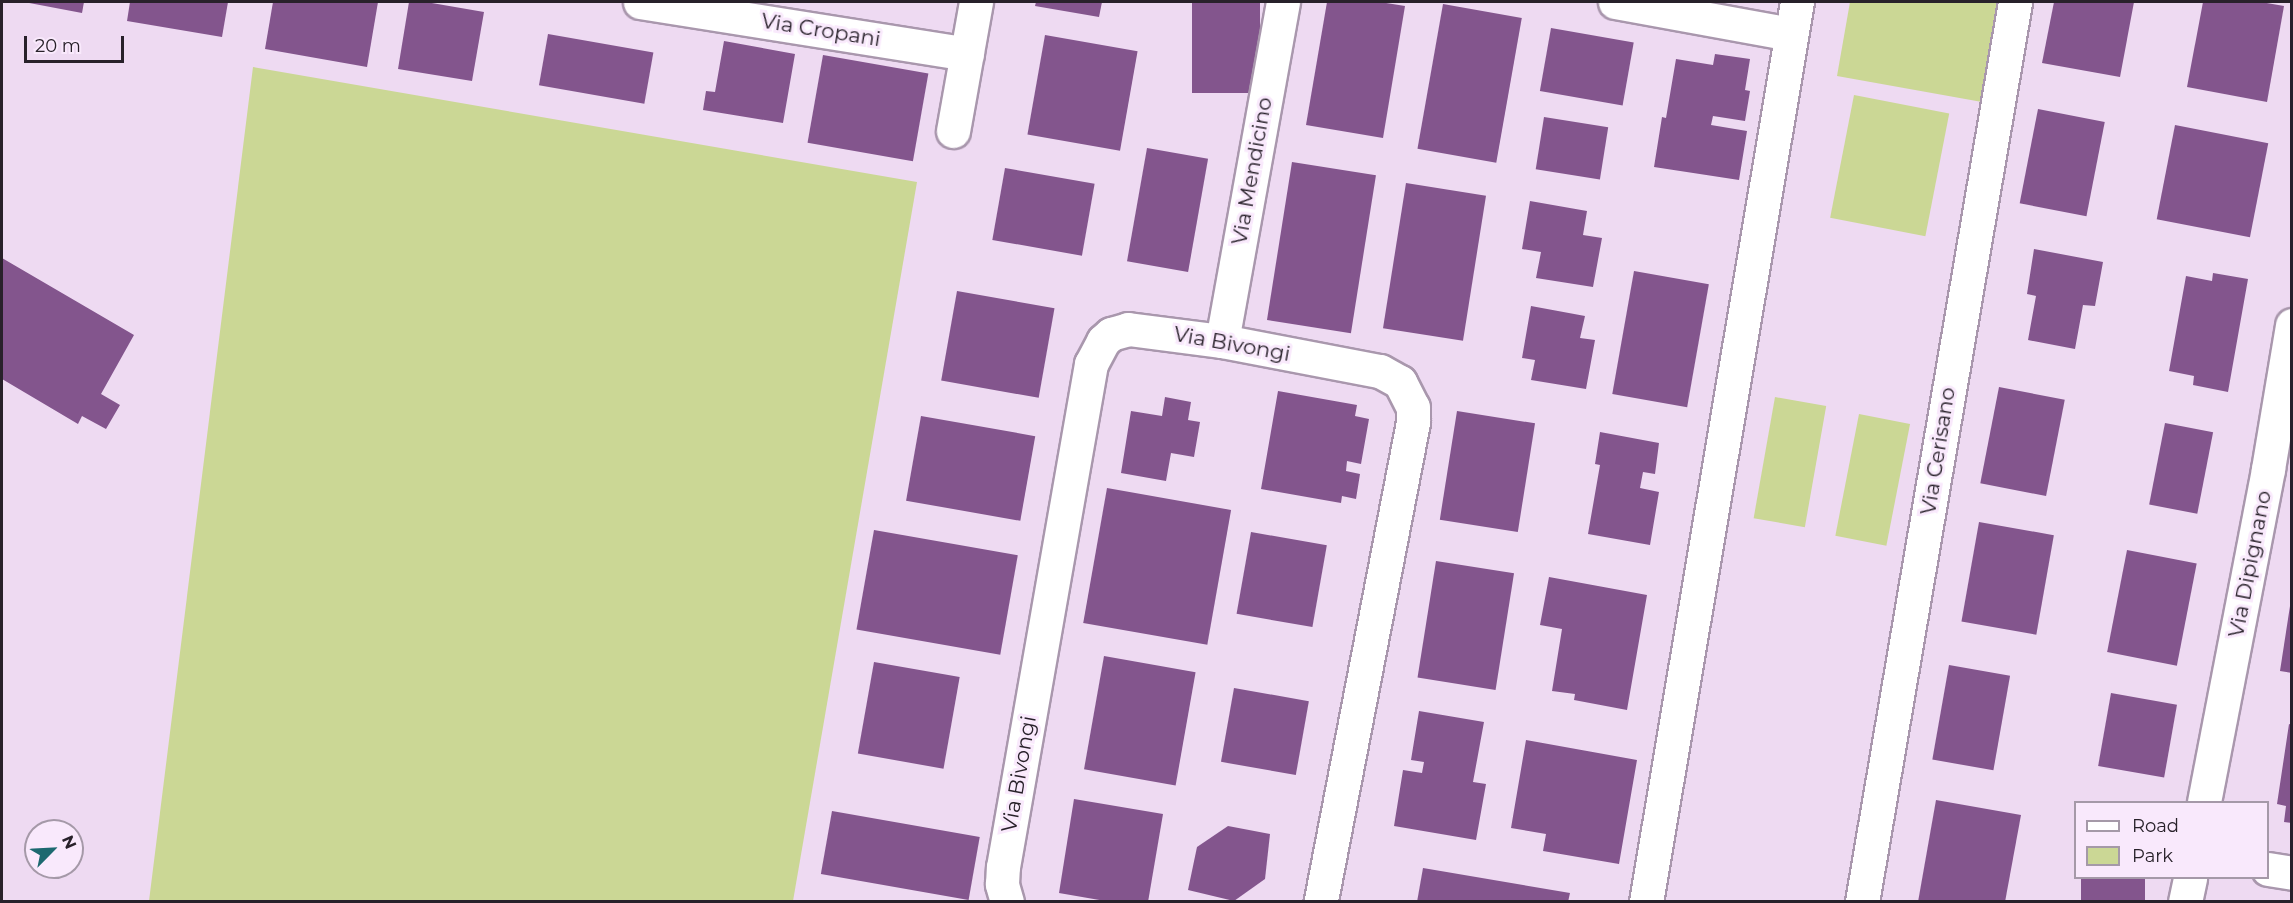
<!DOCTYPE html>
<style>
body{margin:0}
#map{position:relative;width:2293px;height:903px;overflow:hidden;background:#eedaf2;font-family:Montserrat,sans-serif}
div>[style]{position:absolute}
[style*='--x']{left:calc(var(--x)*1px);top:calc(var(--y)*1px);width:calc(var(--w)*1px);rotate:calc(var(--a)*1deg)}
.green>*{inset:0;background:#cbd795;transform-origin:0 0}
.building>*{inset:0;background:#83558d;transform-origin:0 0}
.roads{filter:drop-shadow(2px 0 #a997ad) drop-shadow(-2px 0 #a997ad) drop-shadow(0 2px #a997ad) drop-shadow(0 -2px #a997ad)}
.minor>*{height:33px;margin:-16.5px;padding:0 16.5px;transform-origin:16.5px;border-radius:16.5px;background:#fff}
span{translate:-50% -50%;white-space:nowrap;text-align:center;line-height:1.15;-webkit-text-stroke:6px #f9e9fc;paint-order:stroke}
.street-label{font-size:21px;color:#28212a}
.frame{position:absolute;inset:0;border:3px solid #28212a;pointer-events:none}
.legend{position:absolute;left:2074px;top:801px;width:195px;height:78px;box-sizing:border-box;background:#f9e9fc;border:2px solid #a599a8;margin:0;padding:8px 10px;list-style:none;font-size:18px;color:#28212a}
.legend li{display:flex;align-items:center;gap:12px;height:30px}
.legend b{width:30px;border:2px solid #a599a8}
.north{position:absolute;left:24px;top:819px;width:60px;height:60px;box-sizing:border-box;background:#f9e9fc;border:2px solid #a599a8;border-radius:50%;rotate:66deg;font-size:16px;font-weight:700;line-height:24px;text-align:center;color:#28212a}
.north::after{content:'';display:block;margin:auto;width:21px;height:27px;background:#1d6970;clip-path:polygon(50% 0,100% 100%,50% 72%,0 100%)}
.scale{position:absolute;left:24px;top:36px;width:100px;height:27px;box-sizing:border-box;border:3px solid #28212a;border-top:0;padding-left:8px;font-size:18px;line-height:21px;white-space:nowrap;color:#28212a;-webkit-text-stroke:4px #f9e9fc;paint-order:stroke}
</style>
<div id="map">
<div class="green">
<i style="clip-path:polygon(1850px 2px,2000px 2px,1982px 102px,1837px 76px)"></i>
<i style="clip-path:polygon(253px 67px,917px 182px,793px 901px,149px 901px)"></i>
<i style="left:1854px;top:95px;width:97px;height:125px;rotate:11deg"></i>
<i style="left:1775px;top:397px;width:52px;height:123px;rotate:10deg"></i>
<i style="left:1859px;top:414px;width:52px;height:124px;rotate:11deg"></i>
</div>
<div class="building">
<i style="clip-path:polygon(24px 2px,84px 2px,82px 13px)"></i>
<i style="clip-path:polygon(130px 2px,228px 2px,222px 37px,127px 21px)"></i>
<i style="clip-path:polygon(273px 2px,378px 2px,367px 67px,265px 49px)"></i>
<i style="clip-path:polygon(409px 2px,426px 2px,484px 12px,472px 81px,398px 69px)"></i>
<i style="clip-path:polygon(1036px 2px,1102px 2px,1099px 17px,1035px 6px)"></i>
<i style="left:1192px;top:2px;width:68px;height:91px"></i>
<i style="clip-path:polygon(1327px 2px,1380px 2px,1405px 6px,1383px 138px,1306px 125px)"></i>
<i style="clip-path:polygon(2054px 2px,2134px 2px,2120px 77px,2042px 63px)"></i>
<i style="clip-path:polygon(2203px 2px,2261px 2px,2284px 6px,2267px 102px,2187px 87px)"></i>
<i style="left:1443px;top:4px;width:80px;height:147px;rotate:10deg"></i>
<i style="left:1551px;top:28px;width:84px;height:64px;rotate:10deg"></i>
<i style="left:548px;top:34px;width:107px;height:52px;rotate:10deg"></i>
<i style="left:1045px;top:35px;width:94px;height:101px;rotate:10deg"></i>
<i style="clip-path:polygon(724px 41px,795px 54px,783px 123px,703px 110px,706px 91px,715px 92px)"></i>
<i style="clip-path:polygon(1715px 54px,1750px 59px,1745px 90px,1750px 91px,1745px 121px,1713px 116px,1711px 125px,1747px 131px,1739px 180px,1654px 167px,1662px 117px,1666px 118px,1676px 59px,1713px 65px)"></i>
<i style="left:823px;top:55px;width:107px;height:89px;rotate:10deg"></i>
<i style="left:2038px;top:109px;width:68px;height:96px;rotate:11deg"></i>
<i style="left:1544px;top:117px;width:65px;height:53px;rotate:9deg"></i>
<i style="left:2175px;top:125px;width:95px;height:96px;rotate:11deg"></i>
<i style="left:1147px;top:148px;width:62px;height:115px;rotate:10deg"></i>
<i style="left:1292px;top:162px;width:85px;height:160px;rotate:9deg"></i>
<i style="left:1005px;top:168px;width:91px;height:73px;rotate:10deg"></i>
<i style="left:1406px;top:183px;width:81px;height:147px;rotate:9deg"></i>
<i style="clip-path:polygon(1530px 201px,1587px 211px,1583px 235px,1602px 238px,1593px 287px,1536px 278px,1541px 252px,1522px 249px)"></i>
<i style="clip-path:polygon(2034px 249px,2103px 262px,2095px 306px,2083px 305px,2075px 349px,2028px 340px,2036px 296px,2027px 294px)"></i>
<i style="clip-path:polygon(2px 258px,134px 335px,101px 394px,120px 405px,106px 429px,82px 416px,78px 424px,2px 379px)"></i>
<i style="left:1634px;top:271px;width:76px;height:125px;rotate:10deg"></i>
<i style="clip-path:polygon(2213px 273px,2248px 279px,2228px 392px,2193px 385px,2194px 376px,2169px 371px,2186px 276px,2212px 281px)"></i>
<i style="left:957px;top:291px;width:99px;height:91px;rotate:10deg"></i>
<i style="clip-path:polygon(1531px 306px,1585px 316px,1580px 338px,1595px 340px,1586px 389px,1531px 380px,1535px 360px,1522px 358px)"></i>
<i style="left:1999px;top:387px;width:67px;height:98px;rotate:11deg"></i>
<i style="clip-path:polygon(1278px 391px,1357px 405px,1355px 416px,1369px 419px,1361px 464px,1347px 461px,1346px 471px,1360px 474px,1356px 499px,1342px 496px,1341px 503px,1261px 489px)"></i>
<i style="clip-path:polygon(1165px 397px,1191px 402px,1188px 420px,1200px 422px,1194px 457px,1171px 453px,1166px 481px,1121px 473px,1131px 411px,1162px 416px)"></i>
<i style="left:1457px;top:411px;width:79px;height:110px;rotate:9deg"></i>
<i style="left:921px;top:416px;width:116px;height:86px;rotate:10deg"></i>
<i style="left:2165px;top:423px;width:49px;height:83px;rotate:11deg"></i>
<i style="clip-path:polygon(1600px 432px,1659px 443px,1655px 474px,1643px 472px,1640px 488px,1659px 492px,1650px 545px,1588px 534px,1600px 465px,1595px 464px)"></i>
<i style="left:1107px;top:488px;width:126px;height:137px;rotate:10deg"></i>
<i style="left:1979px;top:522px;width:76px;height:101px;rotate:10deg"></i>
<i style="left:874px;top:530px;width:146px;height:101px;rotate:10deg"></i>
<i style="left:1251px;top:532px;width:77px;height:83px;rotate:10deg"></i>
<i style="left:2127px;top:550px;width:71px;height:104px;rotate:11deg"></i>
<i style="left:1436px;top:561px;width:79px;height:118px;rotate:9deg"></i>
<i style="clip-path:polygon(1549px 577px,1647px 595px,1627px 710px,1574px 700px,1575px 694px,1552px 691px,1562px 629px,1540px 625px)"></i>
<i style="clip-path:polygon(2290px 606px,2292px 606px,2292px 673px,2280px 671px)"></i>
<i style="left:1104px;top:656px;width:93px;height:115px;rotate:10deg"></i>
<i style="left:874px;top:662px;width:87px;height:93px;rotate:10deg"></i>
<i style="left:1949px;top:665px;width:62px;height:96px;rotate:10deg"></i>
<i style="left:1234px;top:688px;width:76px;height:75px;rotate:10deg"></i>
<i style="left:2111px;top:693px;width:67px;height:74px;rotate:10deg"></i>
<i style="clip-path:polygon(1419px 711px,1484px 722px,1473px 782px,1486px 784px,1476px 840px,1394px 826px,1403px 770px,1422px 773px,1424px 762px,1411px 760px)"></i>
<i style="clip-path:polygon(2289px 724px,2292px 725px,2292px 823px,2284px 822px,2286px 806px,2277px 804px)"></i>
<i style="clip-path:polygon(1526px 740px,1637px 760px,1619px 864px,1543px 851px,1546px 834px,1511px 828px)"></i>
<i style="clip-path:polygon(1074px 799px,1163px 814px,1148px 902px,1111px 902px,1059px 893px)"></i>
<i style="clip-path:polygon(1936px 800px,2021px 815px,2005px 902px,1918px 902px)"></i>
<i style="left:832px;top:811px;width:150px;height:64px;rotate:10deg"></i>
<i style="clip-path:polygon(1228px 826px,1270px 834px,1265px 879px,1234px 901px,1188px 890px,1197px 847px)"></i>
<i style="clip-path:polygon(1423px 868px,1570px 893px,1568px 902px,1417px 902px)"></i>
<i style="left:2081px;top:878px;width:64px;height:24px"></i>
</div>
<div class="roads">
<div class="minor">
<i style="--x:640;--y:2;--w:331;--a:9"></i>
<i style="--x:1615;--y:2;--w:179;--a:10.3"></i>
<i style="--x:953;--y:131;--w:131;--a:-79.9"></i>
<i style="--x:1222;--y:341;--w:344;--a:-79.8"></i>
<i style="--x:2204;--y:802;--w:339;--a:-79.1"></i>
<i style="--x:2268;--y:469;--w:146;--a:-80.5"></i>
<i style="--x:2268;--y:869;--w:24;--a:9"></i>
<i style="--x:1007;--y:902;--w:19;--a:-106"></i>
<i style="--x:1002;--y:884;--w:17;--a:-87"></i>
<i style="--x:1003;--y:867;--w:511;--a:-80.08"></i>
<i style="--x:1091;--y:364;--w:26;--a:-62"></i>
<i style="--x:1103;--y:341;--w:11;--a:-41"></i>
<i style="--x:1111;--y:334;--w:18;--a:-16"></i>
<i style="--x:1128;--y:329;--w:95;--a:7.3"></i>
<i style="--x:1222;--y:341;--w:161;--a:10.8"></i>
<i style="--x:1380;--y:371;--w:23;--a:29"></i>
<i style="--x:1400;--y:382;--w:28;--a:63"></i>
<i style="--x:1413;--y:407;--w:15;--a:90"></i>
<i style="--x:1413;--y:422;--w:489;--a:100.9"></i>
<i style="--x:1646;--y:902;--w:913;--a:-80.48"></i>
<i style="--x:1862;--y:902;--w:913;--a:-80.35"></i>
<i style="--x:2185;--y:902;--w:25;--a:-78"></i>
</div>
</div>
<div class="street-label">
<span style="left:821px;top:30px;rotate:9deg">Via Cropani</span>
<span style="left:1252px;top:171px;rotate:-80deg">Via Mendicino</span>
<span style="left:1232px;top:344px;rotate:10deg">Via Bivongi</span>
<span style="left:1938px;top:451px;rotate:-81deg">Via Cerisano</span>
<span style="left:2250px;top:564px;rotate:-79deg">Via Dipignano</span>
<span style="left:1019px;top:774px;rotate:-80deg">Via Bivongi</span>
</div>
<div class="frame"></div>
<ul class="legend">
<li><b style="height:8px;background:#fff"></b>Road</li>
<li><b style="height:16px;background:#cbd795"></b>Park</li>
</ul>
<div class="north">N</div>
<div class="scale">20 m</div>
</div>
